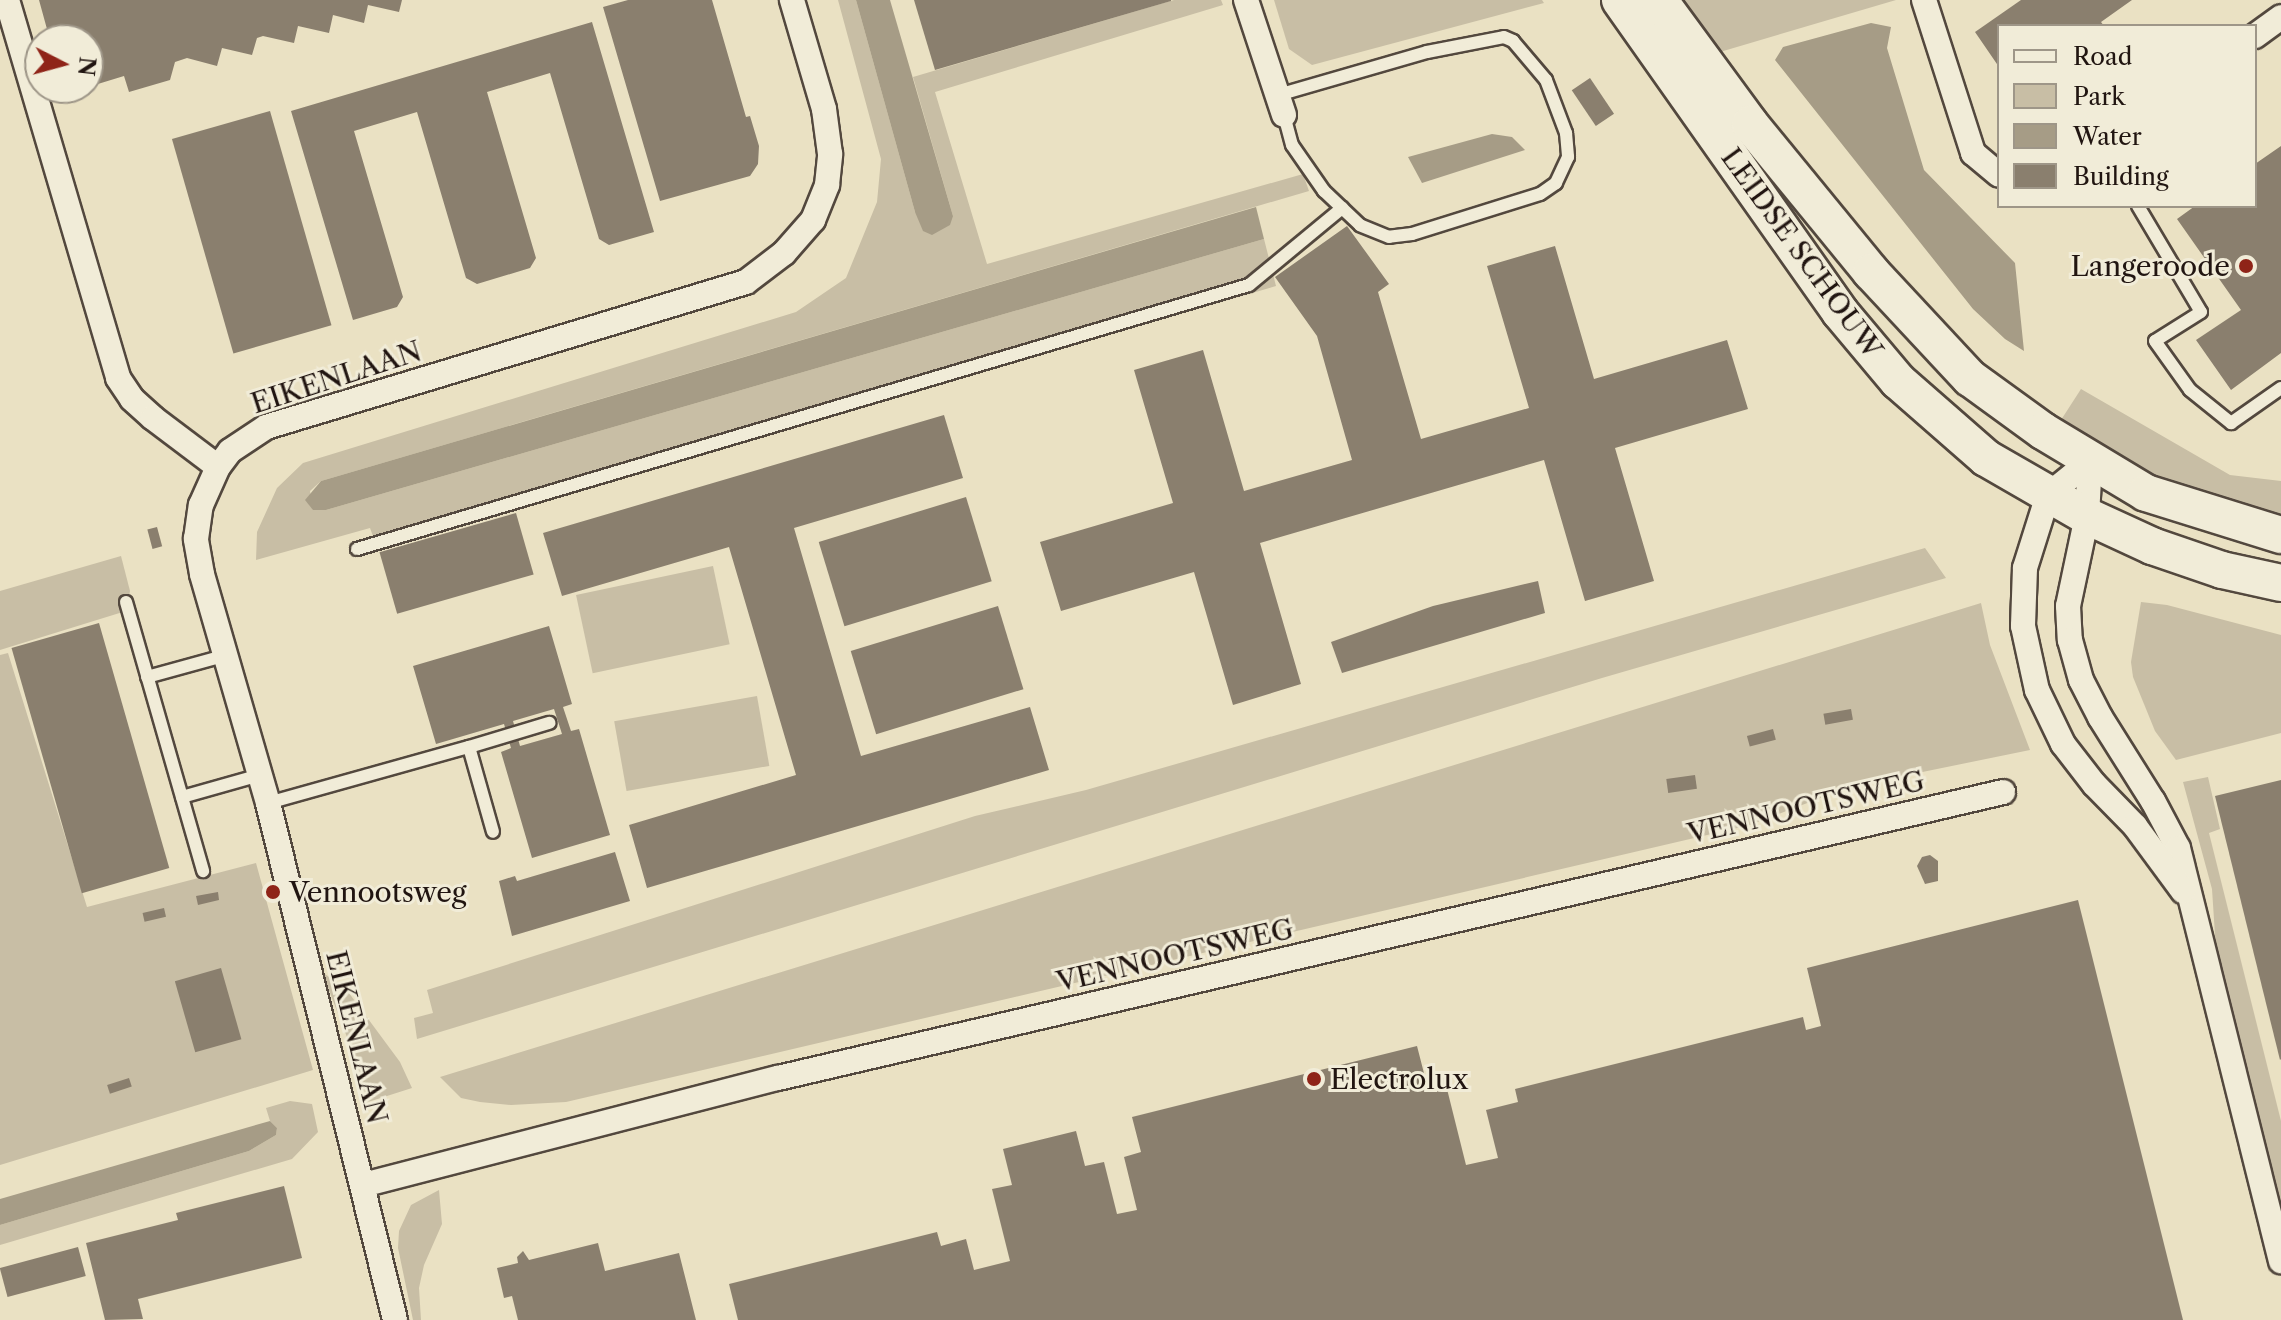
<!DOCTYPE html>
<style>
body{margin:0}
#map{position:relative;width:2281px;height:1320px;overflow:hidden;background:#eae1c3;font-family:"Libre Caslon Text",serif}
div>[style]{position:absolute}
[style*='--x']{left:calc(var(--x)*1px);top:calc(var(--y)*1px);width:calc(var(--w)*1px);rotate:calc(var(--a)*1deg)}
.green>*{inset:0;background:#c8bea5;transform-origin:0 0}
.water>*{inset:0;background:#a69c86}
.building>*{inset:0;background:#8a7f6e;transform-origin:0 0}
.roads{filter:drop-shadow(2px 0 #53483e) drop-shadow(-2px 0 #53483e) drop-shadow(0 2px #53483e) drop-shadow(0 -2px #53483e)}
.lane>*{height:12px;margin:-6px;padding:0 6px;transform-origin:6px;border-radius:6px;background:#f1ecd8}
.street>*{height:24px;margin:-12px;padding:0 12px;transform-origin:12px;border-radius:12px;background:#f1ecd8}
.secondary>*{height:36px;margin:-18px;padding:0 18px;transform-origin:18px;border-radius:18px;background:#f1ecd8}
.dots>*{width:22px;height:22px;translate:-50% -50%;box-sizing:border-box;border:4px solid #f1ecd8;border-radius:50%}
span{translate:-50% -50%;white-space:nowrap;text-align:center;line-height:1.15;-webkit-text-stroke:6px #f1ecd8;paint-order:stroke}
.street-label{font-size:28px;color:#211511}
.poi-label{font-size:28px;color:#211511}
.right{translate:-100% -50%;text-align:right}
.left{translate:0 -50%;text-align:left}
.legend{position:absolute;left:1997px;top:24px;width:260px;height:184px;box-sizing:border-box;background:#f1ecd8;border:2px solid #9e9688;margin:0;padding:10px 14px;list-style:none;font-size:24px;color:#211511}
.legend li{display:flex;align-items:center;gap:16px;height:40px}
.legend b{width:40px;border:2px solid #9e9688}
.north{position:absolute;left:24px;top:24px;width:80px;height:80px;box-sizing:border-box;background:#f1ecd8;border:2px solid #9e9688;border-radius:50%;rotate:96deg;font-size:22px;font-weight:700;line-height:32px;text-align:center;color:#211511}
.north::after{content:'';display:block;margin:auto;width:28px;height:36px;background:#8f2418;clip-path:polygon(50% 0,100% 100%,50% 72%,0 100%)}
</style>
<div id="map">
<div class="green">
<i style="clip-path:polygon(838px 0,856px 0,915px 212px,953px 216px,913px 77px,1174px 0,1221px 0,1223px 5px,935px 92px,987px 264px,1303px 174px,1309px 191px,321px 481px,310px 491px,313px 510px,326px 510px,1264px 239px,1276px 286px,377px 547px,370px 528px,256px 560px,257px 532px,277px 488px,303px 463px,796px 312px,846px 278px,877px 202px,881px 159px)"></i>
<i style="clip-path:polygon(1274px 0,1542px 0,1544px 3px,1312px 65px,1289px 49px)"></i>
<i style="clip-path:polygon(1682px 0,1896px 0,1720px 52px)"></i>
<i style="clip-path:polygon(2081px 389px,2230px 475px,2281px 481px,2281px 516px,2203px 495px,2144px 471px,2099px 444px,2061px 420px)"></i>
<i style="clip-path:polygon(1925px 548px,1946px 578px,1602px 678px,417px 1039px,414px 1018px,433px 1013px,427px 990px,975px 816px,1086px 790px)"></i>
<i style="clip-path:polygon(121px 556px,130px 591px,126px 611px,0 650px,0 591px)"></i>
<i style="left:713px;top:566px;width:80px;height:140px;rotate:78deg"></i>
<i style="clip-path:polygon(2141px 602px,2167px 605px,2281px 635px,2281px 733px,2176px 760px,2155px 731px,2133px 677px,2131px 662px)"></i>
<i style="clip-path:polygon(1981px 603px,1990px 645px,2030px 750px,1849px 787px,1750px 825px,566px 1102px,511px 1105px,480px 1102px,461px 1098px,440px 1077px)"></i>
<i style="clip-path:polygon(8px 653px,87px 907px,256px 863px,313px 1070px,0 1165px,0 655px)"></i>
<i style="left:757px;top:696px;width:71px;height:145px;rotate:80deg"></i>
<i style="clip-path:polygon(2208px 777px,2220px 829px,2209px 833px,2281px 1121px,2281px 1210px,2216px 950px,2212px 889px,2183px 782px)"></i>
<i style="clip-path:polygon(322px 972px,346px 989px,400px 1062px,412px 1088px,365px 1103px,355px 1058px)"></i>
<i style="clip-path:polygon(290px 1101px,312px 1104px,318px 1132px,292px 1159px,0 1245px,0 1225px,249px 1151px,276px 1135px,277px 1128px,270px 1121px,266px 1108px)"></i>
<i style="clip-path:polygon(439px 1190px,442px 1224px,424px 1265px,419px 1288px,421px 1320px,413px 1320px,398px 1248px,399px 1231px,411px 1205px)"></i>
</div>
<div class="water">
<i style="clip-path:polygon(856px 0,890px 0,953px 216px,950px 225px,932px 235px,923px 231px,915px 212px)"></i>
<i style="clip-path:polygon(1871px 23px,1891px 27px,1887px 48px,1924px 170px,2015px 263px,2024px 351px,2005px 339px,1973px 309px,1775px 60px,1783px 47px)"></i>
<i style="clip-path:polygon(1492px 134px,1512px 137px,1525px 150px,1422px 183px,1408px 157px)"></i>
<i style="clip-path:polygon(1256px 207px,1264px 239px,326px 510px,313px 510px,305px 500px,321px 481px)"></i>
<i style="clip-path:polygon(270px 1121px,277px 1128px,276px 1135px,249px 1151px,0 1225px,0 1199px)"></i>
</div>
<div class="building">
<i style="clip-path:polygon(39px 0,402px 0,399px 12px,368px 5px,364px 23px,333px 15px,329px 33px,298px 26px,294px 43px,263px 36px,257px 38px,252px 55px,222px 48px,217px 66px,187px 58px,175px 62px,170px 80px,129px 92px,124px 76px,88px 87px,88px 40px,50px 40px)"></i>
<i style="clip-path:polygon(628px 0,712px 0,746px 117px,750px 116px,759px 146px,758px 164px,750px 176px,660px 201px,603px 7px)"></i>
<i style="clip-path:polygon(914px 0,1171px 0,1171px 1px,935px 70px)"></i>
<i style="clip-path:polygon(2021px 0,2132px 0,2101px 22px,2104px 26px,1999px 26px,1999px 67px,1975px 32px)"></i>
<i style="clip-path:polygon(592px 22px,654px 232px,609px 245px,599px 239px,550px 73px,487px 92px,536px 258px,530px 268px,477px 284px,466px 278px,417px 112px,354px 131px,403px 297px,397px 307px,353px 320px,291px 111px)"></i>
<i style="left:1590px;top:78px;width:43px;height:22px;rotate:56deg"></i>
<i style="left:270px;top:111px;width:223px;height:102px;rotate:74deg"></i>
<i style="clip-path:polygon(2281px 146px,2281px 353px,2231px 390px,2196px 340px,2241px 310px,2177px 219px,2195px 206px,2255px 206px,2255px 164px)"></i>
<i style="clip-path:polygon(1347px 226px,1389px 284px,1378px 292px,1421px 439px,1529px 408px,1487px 266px,1555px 246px,1594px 379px,1727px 340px,1748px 409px,1615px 448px,1654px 581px,1585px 601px,1544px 460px,1260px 543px,1301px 684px,1233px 705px,1194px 572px,1061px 611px,1040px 542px,1173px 503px,1134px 370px,1203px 350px,1244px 491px,1352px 460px,1317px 336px,1275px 277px)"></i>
<i style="clip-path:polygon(944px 415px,963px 478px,794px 528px,861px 756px,1030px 707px,1049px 770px,647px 888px,629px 825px,796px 775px,729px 547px,562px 596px,543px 533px)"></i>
<i style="left:966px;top:497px;width:88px;height:154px;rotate:73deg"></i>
<i style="left:516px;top:513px;width:64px;height:142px;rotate:74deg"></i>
<i style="left:157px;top:527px;width:20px;height:10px;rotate:75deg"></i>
<i style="clip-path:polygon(1538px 581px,1545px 613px,1342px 673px,1331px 642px,1433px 606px)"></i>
<i style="left:998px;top:606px;width:87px;height:154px;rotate:73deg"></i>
<i style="left:99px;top:623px;width:255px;height:91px;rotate:74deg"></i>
<i style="clip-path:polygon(evenodd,549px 626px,572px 704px,563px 707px,571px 731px,579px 729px,610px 835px,532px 858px,501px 752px,511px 748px,504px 724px,436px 744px,413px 666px,549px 626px,554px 709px,562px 734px,520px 746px,513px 721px,554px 709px)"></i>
<i style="left:1851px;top:709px;width:11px;height:28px;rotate:80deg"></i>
<i style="left:1773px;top:729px;width:11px;height:27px;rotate:75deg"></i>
<i style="left:1695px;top:775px;width:14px;height:29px;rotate:82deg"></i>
<i style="clip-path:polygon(2281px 780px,2281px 1059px,2280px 1060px,2215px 796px)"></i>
<i style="clip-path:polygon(615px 852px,630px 901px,512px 936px,499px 881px,515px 876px,517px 881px)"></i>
<i style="clip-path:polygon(1930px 855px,1938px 861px,1938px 881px,1925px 884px,1917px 866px,1922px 857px)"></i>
<i style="clip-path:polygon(218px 892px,219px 900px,198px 905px,196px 896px)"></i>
<i style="clip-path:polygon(2078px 900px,2183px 1320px,738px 1320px,729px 1284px,937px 1232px,941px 1246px,966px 1239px,974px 1270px,1010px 1261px,992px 1189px,1012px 1185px,1003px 1149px,1076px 1131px,1085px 1166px,1104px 1162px,1117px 1214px,1137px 1210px,1124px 1157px,1141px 1152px,1132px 1117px,1417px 1046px,1426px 1081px,1444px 1077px,1466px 1165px,1498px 1158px,1486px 1110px,1518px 1102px,1515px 1089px,1803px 1017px,1806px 1030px,1821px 1026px,1807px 968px)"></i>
<i style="left:164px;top:908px;width:9px;height:22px;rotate:77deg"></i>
<i style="left:221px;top:968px;width:74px;height:48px;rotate:74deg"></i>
<i style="left:129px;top:1078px;width:9px;height:23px;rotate:72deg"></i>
<i style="clip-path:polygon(284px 1186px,302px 1258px,138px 1299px,143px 1319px,105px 1320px,86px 1243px,178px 1220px,176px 1213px)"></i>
<i style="clip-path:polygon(598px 1243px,605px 1271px,679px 1253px,696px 1320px,518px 1320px,512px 1296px,504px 1298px,497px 1268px,518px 1263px,517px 1257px,523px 1251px,529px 1260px)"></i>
<i style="left:78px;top:1247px;width:30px;height:81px;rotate:75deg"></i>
</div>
<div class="roads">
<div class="lane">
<i style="--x:1278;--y:95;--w:155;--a:-16.1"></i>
<i style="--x:1427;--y:52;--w:78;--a:-11"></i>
<i style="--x:1504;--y:37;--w:10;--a:24"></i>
<i style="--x:1513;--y:41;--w:51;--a:49.8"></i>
<i style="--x:1546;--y:80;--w:57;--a:69.3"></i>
<i style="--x:1566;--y:133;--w:24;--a:85"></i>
<i style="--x:1568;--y:157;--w:29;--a:115"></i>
<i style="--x:1556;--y:183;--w:19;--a:145"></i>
<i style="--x:1540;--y:194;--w:134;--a:162.6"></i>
<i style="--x:1412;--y:234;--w:23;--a:173"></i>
<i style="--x:1389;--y:237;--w:31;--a:-158"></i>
<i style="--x:1360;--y:225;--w:50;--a:-136.6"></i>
<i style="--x:1324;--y:191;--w:56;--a:-124.8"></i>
<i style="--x:1292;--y:145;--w:31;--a:-105"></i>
<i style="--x:2138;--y:206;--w:123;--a:59.3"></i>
<i style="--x:2201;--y:312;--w:54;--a:147.8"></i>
<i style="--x:2155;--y:341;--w:60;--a:54.5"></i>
<i style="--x:2190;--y:390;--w:53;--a:38.8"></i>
<i style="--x:2231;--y:423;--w:61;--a:-35"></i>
<i style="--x:357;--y:549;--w:930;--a:-16.49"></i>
<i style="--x:1249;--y:285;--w:121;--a:-39.6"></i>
<i style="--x:126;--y:602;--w:280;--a:74"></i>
<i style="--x:147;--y:677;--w:83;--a:-15.4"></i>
<i style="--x:469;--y:747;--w:84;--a:-16.7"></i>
<i style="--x:182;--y:797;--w:81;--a:-15.8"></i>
<i style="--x:268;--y:803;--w:209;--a:-15.6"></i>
<i style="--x:469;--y:747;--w:88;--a:74.2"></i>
</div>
<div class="street">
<i style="--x:7;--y:0;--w:394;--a:73.6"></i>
<i style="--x:118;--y:378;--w:25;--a:56"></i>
<i style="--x:132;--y:399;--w:28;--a:42"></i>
<i style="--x:153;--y:418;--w:81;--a:37"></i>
<i style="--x:1246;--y:0;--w:121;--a:71.7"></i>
<i style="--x:1924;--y:0;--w:161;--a:72.2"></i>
<i style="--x:1973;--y:153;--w:34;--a:40"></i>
<i style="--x:2255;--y:36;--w:32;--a:-36"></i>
<i style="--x:2090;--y:461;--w:55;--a:93.1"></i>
<i style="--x:2087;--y:516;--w:92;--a:101.9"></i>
<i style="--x:2068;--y:606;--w:34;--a:87"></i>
<i style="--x:2070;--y:640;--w:41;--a:74.6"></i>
<i style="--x:2081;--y:680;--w:42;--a:62.8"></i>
<i style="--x:2100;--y:717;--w:99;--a:57.8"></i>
<i style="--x:2153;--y:801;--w:53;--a:62"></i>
<i style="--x:2178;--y:848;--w:426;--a:76"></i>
<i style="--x:2090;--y:461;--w:54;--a:141"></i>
<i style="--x:2048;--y:495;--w:77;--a:107.5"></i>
<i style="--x:2025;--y:568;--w:58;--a:92"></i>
<i style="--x:2023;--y:626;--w:66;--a:77.7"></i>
<i style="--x:2037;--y:690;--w:60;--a:64.3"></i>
<i style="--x:2063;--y:744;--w:51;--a:52.2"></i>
<i style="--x:2094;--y:784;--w:59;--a:45.7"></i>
<i style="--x:2135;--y:826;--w:81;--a:53.6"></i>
<i style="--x:363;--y:1185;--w:429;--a:-14.5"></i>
<i style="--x:778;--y:1078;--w:1258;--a:-13.14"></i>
<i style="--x:395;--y:1320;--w:532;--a:-103.8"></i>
<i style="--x:268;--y:803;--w:238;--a:-106.1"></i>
<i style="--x:202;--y:574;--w:36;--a:-100"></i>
<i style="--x:196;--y:539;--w:34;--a:-82"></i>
<i style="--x:201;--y:505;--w:42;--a:-65.9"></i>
<i style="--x:218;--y:467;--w:20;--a:-53"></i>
<i style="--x:230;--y:451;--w:43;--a:-33.7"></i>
<i style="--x:266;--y:427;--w:501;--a:-16.81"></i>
<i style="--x:746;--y:282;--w:48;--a:-37.3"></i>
<i style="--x:784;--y:253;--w:44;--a:-48.7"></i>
<i style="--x:813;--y:220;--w:38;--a:-68"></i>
<i style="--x:827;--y:185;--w:31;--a:-84"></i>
<i style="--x:830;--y:154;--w:45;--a:-97.6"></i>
<i style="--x:824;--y:109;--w:114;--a:-106.4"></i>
</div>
<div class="secondary">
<i style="--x:1620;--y:0;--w:382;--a:54.8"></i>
<i style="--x:1840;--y:312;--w:90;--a:50"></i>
<i style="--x:1898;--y:381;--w:117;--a:41.2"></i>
<i style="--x:1986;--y:458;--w:116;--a:29.9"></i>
<i style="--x:2087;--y:516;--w:72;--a:24.8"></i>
<i style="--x:2152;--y:546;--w:74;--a:18.9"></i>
<i style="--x:2222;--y:570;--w:60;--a:12.4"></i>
<i style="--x:1659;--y:0;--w:154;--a:53.7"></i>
<i style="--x:1750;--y:124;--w:191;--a:50.7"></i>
<i style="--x:1871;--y:272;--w:145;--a:47"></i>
<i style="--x:1970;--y:378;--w:90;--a:36"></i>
<i style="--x:2043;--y:431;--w:120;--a:31"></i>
<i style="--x:2146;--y:493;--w:141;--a:17.3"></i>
</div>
</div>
<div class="dots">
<i style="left:2246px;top:266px;background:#8f2418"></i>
<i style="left:273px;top:892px;background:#8f2418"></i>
<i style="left:1314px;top:1079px;background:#8f2418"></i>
</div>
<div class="street-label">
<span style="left:1802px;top:253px;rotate:54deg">LEIDSE SCHOUW</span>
<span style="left:336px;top:377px;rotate:-18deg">EIKENLAAN</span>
<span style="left:1806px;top:807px;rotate:-13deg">VENNOOTSWEG</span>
<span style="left:1175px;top:955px;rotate:-13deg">VENNOOTSWEG</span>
<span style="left:357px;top:1037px;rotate:76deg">EIKENLAAN</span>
</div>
<div class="poi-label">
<span class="right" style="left:2230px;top:266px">Langeroode</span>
<span class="left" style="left:289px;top:892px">Vennootsweg</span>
<span class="left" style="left:1330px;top:1079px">Electrolux</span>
</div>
<ul class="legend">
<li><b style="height:10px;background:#f1ecd8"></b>Road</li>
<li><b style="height:22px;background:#c8bea5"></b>Park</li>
<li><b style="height:22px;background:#a69c86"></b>Water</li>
<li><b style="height:22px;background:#8a7f6e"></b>Building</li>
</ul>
<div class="north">N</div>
</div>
